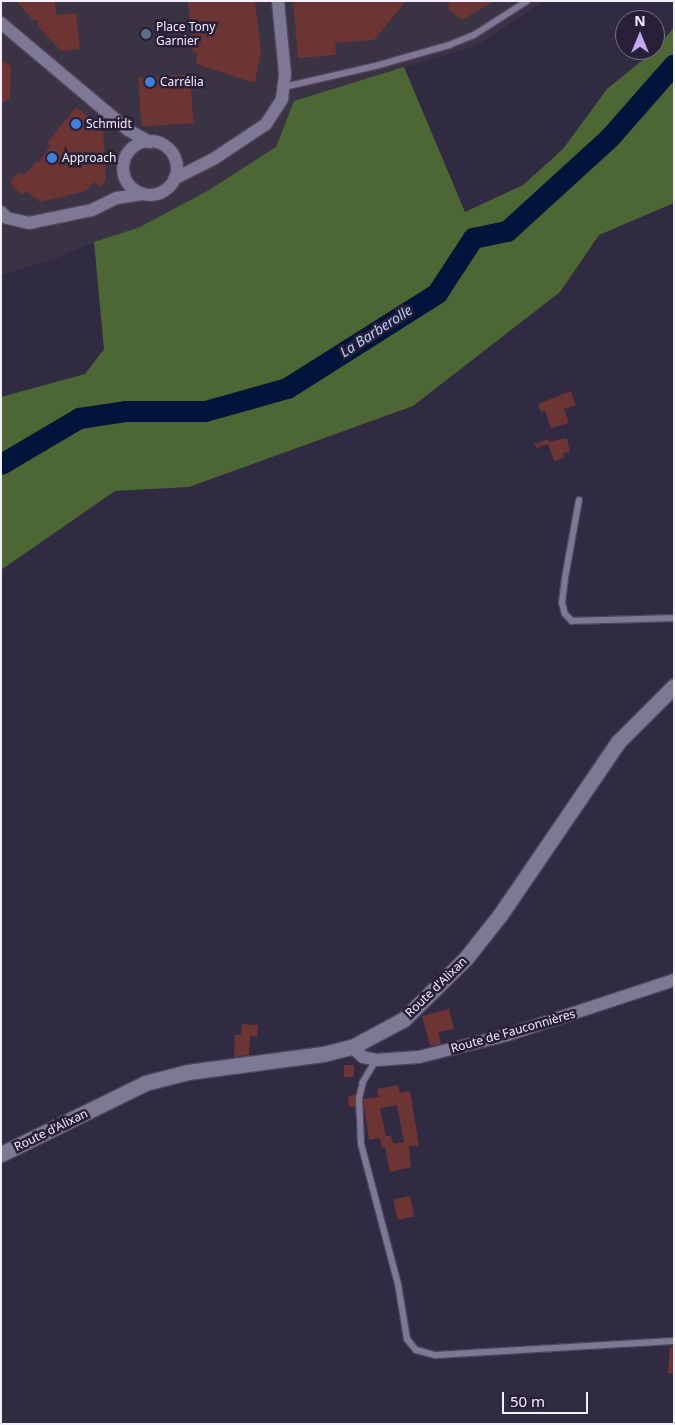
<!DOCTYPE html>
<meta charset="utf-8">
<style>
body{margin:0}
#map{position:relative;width:675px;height:1425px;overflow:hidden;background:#312a43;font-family:"Noto Sans",sans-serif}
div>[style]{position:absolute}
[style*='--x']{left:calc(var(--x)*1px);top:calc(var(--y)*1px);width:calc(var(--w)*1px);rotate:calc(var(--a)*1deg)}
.commercial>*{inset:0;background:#3a3343}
.forest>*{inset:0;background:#4c6634}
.river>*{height:21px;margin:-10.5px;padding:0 10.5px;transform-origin:10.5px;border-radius:10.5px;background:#01143b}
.building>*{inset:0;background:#6d3434;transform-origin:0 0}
.roads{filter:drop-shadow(1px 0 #4d475c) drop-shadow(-1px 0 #4d475c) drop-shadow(0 1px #4d475c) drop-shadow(0 -1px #4d475c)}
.lane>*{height:6px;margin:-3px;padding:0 3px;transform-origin:3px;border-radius:3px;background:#7f7895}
.street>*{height:12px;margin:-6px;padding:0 6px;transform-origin:6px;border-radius:6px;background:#7f7895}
.street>.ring{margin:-6px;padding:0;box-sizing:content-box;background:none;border:12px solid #7f7895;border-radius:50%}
.secondary>*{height:15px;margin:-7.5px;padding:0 7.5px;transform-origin:7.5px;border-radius:7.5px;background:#7f7895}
.dots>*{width:14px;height:14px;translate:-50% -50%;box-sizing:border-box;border:2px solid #272038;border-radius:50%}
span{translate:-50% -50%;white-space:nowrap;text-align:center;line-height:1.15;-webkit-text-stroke:5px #272038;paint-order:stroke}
.poi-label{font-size:12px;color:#f2effc}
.left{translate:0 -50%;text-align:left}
.street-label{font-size:12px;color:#f2effc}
.water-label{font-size:14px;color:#b6d0fc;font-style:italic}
.frame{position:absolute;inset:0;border:2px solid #f2effc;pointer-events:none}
.north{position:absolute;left:615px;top:10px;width:50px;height:50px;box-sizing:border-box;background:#272038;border:1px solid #787386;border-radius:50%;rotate:0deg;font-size:14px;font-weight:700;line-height:20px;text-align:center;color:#f2effc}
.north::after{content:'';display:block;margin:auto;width:18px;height:22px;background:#c3a7f2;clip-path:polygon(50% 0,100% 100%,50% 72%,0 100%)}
.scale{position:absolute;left:502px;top:1392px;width:86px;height:22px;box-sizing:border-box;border:2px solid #f2effc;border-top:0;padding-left:6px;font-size:15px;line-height:18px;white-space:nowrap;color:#f2effc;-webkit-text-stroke:4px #272038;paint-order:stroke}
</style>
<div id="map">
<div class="commercial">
<i style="clip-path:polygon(1px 1px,544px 1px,476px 46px,294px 101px,277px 147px,209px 190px,140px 227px,94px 242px,57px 258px,1px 275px)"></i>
</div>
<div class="forest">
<i style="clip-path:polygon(674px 27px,674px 203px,599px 235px,560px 292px,413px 406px,189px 487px,115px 491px,1px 570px,1px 397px,85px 374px,104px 349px,94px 242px,140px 227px,209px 190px,276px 147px,294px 101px,404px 67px,465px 212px,523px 185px,563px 149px,607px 89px,655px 50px)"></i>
</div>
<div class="river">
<i style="--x:1;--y:464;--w:91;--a:-30.5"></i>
<i style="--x:79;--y:418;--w:48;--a:-8.5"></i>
<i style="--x:126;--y:411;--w:79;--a:0"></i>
<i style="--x:205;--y:411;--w:85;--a:-15.7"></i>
<i style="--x:287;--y:388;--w:178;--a:-32.3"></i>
<i style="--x:437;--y:293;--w:66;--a:-56.8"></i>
<i style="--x:473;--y:238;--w:35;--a:-12"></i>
<i style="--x:507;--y:231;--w:138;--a:-42.4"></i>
<i style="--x:609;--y:138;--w:98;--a:-48.7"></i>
</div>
<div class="building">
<i style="clip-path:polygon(16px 1px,55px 1px,56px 15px,76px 13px,80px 49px,61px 51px,38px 26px,38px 20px,33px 20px)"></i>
<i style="clip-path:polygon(255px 1px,261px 51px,255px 83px,196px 64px,197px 53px,193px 53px,188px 2px)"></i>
<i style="clip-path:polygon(293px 1px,406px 1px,374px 40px,335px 43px,336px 55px,298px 58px)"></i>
<i style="clip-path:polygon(448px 1px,494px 1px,462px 20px,449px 10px)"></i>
<i style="clip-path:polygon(1px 60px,11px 66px,10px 98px,1px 104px)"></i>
<i style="left:190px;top:74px;width:49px;height:52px;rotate:86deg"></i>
<i style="clip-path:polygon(76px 107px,103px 128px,106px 180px,100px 187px,94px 182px,86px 191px,40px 202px,26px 191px,22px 195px,12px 185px,11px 181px,17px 174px,21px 173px,24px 175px,36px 162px,39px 162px,50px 146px,47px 143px)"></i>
<i style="clip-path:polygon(571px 391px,576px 405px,564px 409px,569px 423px,551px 428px,545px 411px,541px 412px,538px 404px)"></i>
<i style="clip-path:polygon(567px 438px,570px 452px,563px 453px,564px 458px,554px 461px,548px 444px,537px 448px,534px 444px,548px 439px,549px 442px)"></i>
<i style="clip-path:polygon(449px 1009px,454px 1029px,438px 1032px,441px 1044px,430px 1046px,422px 1016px)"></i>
<i style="clip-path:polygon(242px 1024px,258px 1025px,257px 1037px,250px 1036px,249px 1055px,234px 1057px,235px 1035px,241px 1035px)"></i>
<i style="left:354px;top:1065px;width:12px;height:10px;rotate:90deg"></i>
<i style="clip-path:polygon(evenodd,398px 1085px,400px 1093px,410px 1091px,419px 1146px,409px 1146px,411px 1167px,390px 1172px,385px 1147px,382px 1148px,380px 1138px,369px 1140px,363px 1099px,379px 1097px,377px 1089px,398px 1085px,397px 1105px,404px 1142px,393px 1144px,391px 1136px,386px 1136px,380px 1108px,397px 1105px)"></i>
<i style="clip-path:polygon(355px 1095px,355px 1107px,349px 1107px,348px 1096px)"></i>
<i style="left:410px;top:1196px;width:21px;height:17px;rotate:79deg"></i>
<i style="clip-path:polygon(670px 1347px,674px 1347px,674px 1373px,668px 1373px)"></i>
</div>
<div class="roads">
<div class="lane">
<i style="--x:284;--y:87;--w:98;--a:-13"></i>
<i style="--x:379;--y:65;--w:73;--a:-15.9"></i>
<i style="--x:449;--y:45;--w:27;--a:-22"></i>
<i style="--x:474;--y:35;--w:63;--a:-32.7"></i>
<i style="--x:579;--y:500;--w:79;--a:100.2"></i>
<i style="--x:565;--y:578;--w:25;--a:97"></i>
<i style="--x:562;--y:603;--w:11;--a:75"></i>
<i style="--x:565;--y:614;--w:10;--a:45"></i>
<i style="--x:572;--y:621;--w:102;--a:-1.7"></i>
<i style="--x:376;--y:1060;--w:26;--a:121"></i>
<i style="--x:363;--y:1082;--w:16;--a:104"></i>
<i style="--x:359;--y:1098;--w:46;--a:87.5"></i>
<i style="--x:361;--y:1144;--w:145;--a:75.2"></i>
<i style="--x:398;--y:1284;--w:56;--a:80.7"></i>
<i style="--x:407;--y:1339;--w:14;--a:51"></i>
<i style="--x:416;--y:1350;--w:20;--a:15"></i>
<i style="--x:435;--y:1355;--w:239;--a:-3.4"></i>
</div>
<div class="street">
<i style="--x:1;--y:23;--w:166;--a:40.1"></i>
<i style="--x:128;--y:130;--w:25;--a:29"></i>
<i class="ring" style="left:123px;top:141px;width:42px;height:42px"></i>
<i style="--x:174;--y:179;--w:46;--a:-27.1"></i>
<i style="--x:215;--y:158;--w:61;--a:-33.7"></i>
<i style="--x:266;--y:124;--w:30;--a:-57"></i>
<i style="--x:282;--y:99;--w:25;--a:-83"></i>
<i style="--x:285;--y:74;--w:73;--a:-95.5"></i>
<i style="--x:1;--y:212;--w:8;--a:45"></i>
<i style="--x:7;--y:218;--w:23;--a:13"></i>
<i style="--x:29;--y:223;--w:64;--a:-11.7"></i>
<i style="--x:92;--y:210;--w:28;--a:-26"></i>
<i style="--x:117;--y:198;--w:25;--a:-9"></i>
<i style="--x:352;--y:1047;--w:15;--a:42"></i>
<i style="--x:363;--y:1057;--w:13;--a:13"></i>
<i style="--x:376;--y:1060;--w:43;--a:-4"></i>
<i style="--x:419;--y:1057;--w:91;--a:-14"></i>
<i style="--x:507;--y:1035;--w:176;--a:-18.2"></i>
</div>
<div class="secondary">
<i style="--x:1;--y:1154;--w:161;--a:-26.2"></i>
<i style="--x:145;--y:1083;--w:44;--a:-14.3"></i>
<i style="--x:188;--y:1072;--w:136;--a:-7.6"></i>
<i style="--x:323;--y:1054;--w:30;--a:-14"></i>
<i style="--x:352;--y:1047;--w:59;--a:-28.3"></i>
<i style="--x:404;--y:1019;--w:87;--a:-44.5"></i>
<i style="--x:466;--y:958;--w:55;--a:-51.7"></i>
<i style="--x:500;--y:915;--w:209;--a:-55.7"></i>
<i style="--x:618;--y:742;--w:79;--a:-45"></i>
</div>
</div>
<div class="dots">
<i style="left:146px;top:34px;background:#5c6f8a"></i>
<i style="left:150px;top:82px;background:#3f7fe0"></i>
<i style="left:76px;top:124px;background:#3f7fe0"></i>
<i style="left:52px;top:158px;background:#3f7fe0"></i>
</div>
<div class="poi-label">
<span class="left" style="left:156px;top:34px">Place Tony<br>Garnier</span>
<span class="left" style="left:160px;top:82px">Carrélia</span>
<span class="left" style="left:86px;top:124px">Schmidt</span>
<span class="left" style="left:62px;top:158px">Approach</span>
</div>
<div class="street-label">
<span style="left:436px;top:987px;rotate:-44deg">Route d'Alixan</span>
<span style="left:513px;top:1031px;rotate:-16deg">Route de Fauconnières</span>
<span style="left:51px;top:1130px;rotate:-26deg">Route d'Alixan</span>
</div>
<div class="water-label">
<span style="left:376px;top:331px;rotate:-33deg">La Barberolle</span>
</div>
<div class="frame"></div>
<div class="north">N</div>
<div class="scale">50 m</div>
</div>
